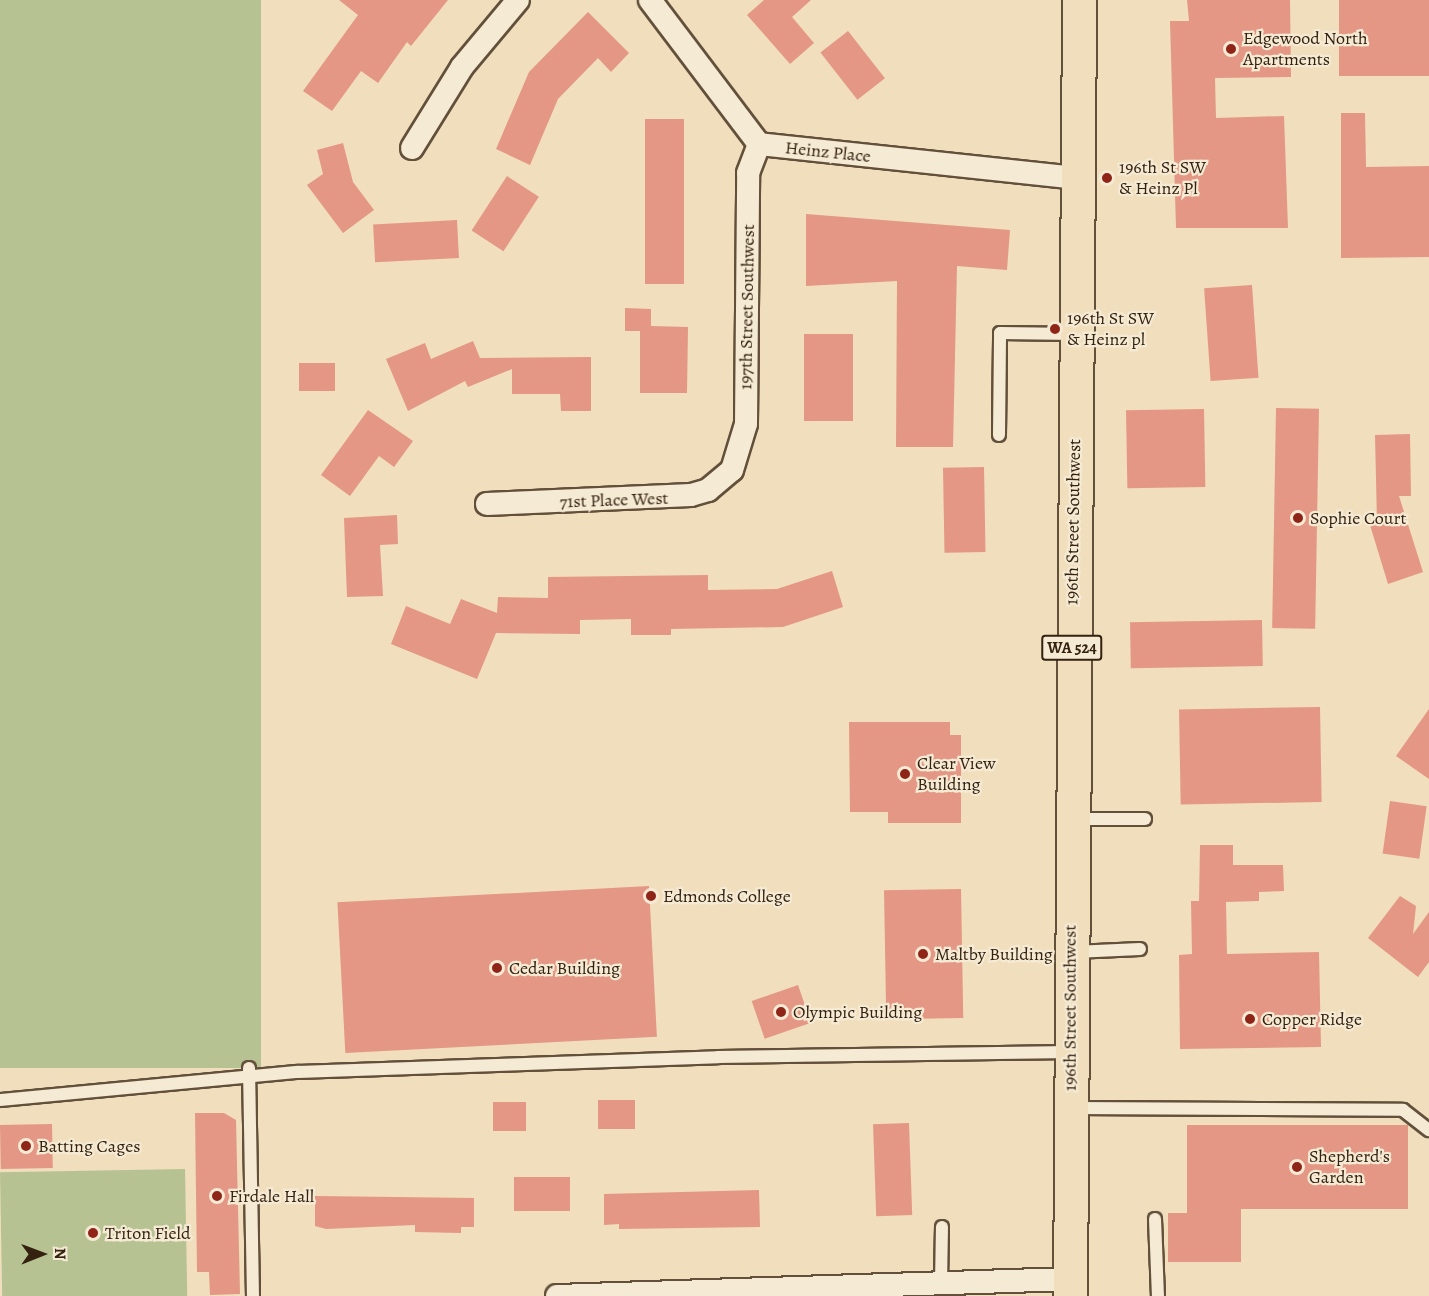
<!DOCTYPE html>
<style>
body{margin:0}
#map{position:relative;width:1429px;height:1296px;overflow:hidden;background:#f0debd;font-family:Alegreya,serif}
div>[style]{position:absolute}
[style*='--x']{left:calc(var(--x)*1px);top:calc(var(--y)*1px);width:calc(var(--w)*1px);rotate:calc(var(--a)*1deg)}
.green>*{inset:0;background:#b7c293;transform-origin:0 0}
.building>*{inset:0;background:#e39784;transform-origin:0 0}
.roads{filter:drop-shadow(2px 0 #63503b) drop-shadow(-2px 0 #63503b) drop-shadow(0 2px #63503b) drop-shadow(0 -2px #63503b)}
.lane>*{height:12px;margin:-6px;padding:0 6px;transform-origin:6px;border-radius:6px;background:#f5ead4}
.street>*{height:22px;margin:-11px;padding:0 11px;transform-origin:11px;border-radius:11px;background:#f5ead4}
.primary>*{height:33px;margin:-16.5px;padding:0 16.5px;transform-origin:16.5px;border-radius:16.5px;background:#f0debd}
.dots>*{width:16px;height:16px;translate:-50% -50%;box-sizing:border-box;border:3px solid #f5ead4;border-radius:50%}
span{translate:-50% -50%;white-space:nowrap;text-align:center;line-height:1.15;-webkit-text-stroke:4.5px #f5ead4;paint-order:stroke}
.shield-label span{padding:2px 4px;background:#f5ead4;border:2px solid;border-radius:4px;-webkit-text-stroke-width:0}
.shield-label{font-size:16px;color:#342110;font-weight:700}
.poi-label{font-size:18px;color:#342110}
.left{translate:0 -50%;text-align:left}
.street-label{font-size:18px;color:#342110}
.north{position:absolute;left:12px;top:1224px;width:60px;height:60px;-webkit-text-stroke:4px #f5ead4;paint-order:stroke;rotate:89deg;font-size:16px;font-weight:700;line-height:24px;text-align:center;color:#342110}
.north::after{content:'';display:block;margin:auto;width:21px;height:27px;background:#342110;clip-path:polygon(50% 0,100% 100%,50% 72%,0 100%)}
</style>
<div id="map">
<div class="green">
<i style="left:0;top:0;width:261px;height:1068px"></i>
<i style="left:185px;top:1169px;width:127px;height:185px;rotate:89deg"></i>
</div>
<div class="building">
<i style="clip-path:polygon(339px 0,448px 0,411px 46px,407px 42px,378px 83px,361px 71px,332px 111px,303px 91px,358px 15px)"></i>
<i style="clip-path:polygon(764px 0,811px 0,792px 17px,814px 43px,790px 64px,747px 15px)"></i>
<i style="clip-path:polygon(1187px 0,1290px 0,1291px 77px,1215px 78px,1216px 118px,1284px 116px,1288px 228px,1176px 228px,1170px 21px,1189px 21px)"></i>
<i style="left:1339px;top:0;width:90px;height:76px"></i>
<i style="clip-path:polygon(588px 12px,629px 53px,611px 72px,598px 58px,558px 99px,530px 165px,496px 149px,529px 72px)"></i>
<i style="left:848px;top:31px;width:60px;height:35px;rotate:52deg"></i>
<i style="clip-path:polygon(1341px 113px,1365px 113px,1366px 167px,1429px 166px,1429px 257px,1341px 258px)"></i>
<i style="left:645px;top:119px;width:39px;height:165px"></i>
<i style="clip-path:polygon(343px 143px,353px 182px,374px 210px,343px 233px,307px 185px,323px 174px,317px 150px)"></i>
<i style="left:507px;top:176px;width:38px;height:65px;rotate:33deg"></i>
<i style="clip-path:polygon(806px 214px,1010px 230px,1007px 270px,957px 266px,953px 447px,896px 447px,897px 281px,806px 286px)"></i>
<i style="left:457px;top:220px;width:38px;height:84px;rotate:87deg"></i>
<i style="left:1252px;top:285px;width:93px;height:48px;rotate:86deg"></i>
<i style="clip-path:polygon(625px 308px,651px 309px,651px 326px,688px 327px,687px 393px,640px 393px,640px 331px,625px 331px)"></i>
<i style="left:804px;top:334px;width:49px;height:87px"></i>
<i style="clip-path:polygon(473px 341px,480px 358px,591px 357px,591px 411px,561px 411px,560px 394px,512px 394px,512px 369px,468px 387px,465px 381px,408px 411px,386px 359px,425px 343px,431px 359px)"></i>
<i style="left:299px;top:363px;width:36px;height:28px"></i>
<i style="left:1276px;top:408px;width:43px;height:220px;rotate:1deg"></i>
<i style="left:1204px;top:409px;width:78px;height:78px;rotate:89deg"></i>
<i style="clip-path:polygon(368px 410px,413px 441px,394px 467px,379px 456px,350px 496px,321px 475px)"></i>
<i style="clip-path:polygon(1410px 434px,1411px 496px,1399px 496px,1423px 572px,1388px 584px,1370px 525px,1377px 523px,1375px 435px)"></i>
<i style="left:984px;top:467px;width:85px;height:41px;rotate:89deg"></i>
<i style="clip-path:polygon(397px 515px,398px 544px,380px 545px,383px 596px,347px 597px,344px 518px)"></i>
<i style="clip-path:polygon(832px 571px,843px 607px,783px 627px,671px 629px,671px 635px,631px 635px,631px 619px,580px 620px,580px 634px,496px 633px,477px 679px,391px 644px,406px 606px,450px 624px,461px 599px,497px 613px,498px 597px,548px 598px,548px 577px,708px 575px,708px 590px,777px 589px)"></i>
<i style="left:1262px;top:620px;width:46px;height:132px;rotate:89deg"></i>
<i style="left:1320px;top:707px;width:95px;height:141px;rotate:89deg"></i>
<i style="clip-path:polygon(1429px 709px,1429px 779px,1396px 756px)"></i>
<i style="clip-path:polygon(849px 722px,950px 722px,950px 735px,961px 735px,961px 823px,888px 823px,888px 812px,850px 812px)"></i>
<i style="left:1390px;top:801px;width:37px;height:53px;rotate:8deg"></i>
<i style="clip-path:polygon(1200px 845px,1233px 845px,1233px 865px,1283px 865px,1284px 891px,1259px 892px,1259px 901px,1226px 902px,1227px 954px,1319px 952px,1321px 1047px,1180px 1049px,1179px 955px,1192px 954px,1191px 901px,1199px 901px)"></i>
<i style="left:649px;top:886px;width:151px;height:312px;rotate:87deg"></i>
<i style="left:961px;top:889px;width:129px;height:77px;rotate:89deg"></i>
<i style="clip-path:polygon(1400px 896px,1416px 906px,1413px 934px,1429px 912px,1429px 962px,1418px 977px,1368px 938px)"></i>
<i style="left:798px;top:985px;width:40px;height:49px;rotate:71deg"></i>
<i style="left:635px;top:1100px;width:29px;height:37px;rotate:90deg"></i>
<i style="left:493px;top:1102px;width:33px;height:29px"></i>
<i style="clip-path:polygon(195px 1113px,224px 1113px,236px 1120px,240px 1294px,210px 1295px,209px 1272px,197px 1272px)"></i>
<i style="left:909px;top:1123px;width:92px;height:36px;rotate:88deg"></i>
<i style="left:52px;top:1124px;width:44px;height:52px;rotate:89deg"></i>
<i style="clip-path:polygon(1187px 1125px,1408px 1125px,1408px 1209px,1241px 1209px,1241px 1262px,1168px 1262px,1168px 1213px,1187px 1213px)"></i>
<i style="left:570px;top:1177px;width:34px;height:56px;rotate:90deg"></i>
<i style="clip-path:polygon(759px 1190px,760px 1227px,619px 1229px,619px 1224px,604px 1225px,604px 1194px)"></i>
<i style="clip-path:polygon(315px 1196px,474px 1198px,474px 1227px,461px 1227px,461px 1233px,415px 1232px,415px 1225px,326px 1229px,315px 1226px)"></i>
</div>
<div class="roads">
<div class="lane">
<i style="--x:999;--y:435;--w:102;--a:-89.4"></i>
<i style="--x:1000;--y:333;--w:75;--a:0.8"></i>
<i style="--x:1074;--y:819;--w:71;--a:0"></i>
<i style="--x:1074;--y:952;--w:66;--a:-2.6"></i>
<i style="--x:249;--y:1068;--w:228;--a:89"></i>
<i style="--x:0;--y:1100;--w:299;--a:-5.4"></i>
<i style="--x:298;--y:1072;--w:420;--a:-2"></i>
<i style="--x:718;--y:1057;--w:353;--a:-0.8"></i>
<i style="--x:1072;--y:1108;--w:331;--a:0.3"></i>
<i style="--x:1403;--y:1110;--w:33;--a:38"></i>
<i style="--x:1155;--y:1219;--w:77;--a:87.8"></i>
<i style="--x:941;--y:1283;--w:56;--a:-89"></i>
</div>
<div class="street">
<i style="--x:650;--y:0;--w:181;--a:52.9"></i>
<i style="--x:759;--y:144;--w:319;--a:6.1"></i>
<i style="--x:412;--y:148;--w:95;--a:-58.3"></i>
<i style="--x:462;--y:67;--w:87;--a:-50.1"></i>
<i style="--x:487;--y:504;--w:204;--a:-2.5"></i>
<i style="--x:691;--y:495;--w:18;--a:-16"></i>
<i style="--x:708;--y:490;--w:31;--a:-40"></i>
<i style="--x:732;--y:470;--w:48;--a:-73.1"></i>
<i style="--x:746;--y:424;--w:251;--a:-89.5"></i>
<i style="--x:748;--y:173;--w:31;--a:-69"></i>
<i style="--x:557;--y:1296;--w:513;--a:-1.9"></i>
</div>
<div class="primary">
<i style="--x:1070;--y:1296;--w:1296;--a:-89.6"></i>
</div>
</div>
<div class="dots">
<i style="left:1231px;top:49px;background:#8f2418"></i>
<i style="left:1107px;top:178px;background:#8f2418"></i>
<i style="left:1055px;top:329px;background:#8f2418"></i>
<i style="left:1298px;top:518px;background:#8f2418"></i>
<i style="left:905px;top:774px;background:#8f2418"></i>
<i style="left:651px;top:896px;background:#8f2418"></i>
<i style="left:923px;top:954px;background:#8f2418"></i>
<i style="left:497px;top:968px;background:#8f2418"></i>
<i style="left:781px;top:1012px;background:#8f2418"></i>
<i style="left:1250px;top:1019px;background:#8f2418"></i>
<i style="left:26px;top:1146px;background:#8f2418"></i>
<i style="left:1297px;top:1167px;background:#8f2418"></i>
<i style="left:217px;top:1196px;background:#8f2418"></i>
<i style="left:93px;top:1233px;background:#8f2418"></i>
</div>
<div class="shield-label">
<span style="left:1072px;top:648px">WA 524</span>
</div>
<div class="poi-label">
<span class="left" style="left:1243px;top:49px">Edgewood North<br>Apartments</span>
<span class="left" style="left:1119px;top:178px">196th St SW<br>&amp; Heinz Pl</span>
<span class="left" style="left:1067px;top:329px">196th St SW<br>&amp; Heinz pl</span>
<span class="left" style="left:1310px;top:518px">Sophie Court</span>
<span class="left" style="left:917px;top:774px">Clear View<br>Building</span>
<span class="left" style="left:663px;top:896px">Edmonds College</span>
<span class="left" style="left:935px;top:954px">Maltby Building</span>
<span class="left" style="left:509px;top:968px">Cedar Building</span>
<span class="left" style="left:793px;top:1012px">Olympic Building</span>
<span class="left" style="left:1262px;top:1019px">Copper Ridge</span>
<span class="left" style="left:38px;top:1146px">Batting Cages</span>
<span class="left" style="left:1309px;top:1167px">Shepherd's<br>Garden</span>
<span class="left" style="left:229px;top:1196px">Firdale Hall</span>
<span class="left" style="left:105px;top:1233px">Triton Field</span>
</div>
<div class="street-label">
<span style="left:828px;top:152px;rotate:6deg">Heinz Place</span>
<span style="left:747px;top:307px;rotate:-89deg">197th Street Southwest</span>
<span style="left:614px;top:500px;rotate:-2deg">71st Place West</span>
<span style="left:1073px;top:522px;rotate:-89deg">196th Street Southwest</span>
<span style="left:1070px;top:1008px;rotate:-90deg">196th Street Southwest</span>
</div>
<div class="north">N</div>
</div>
